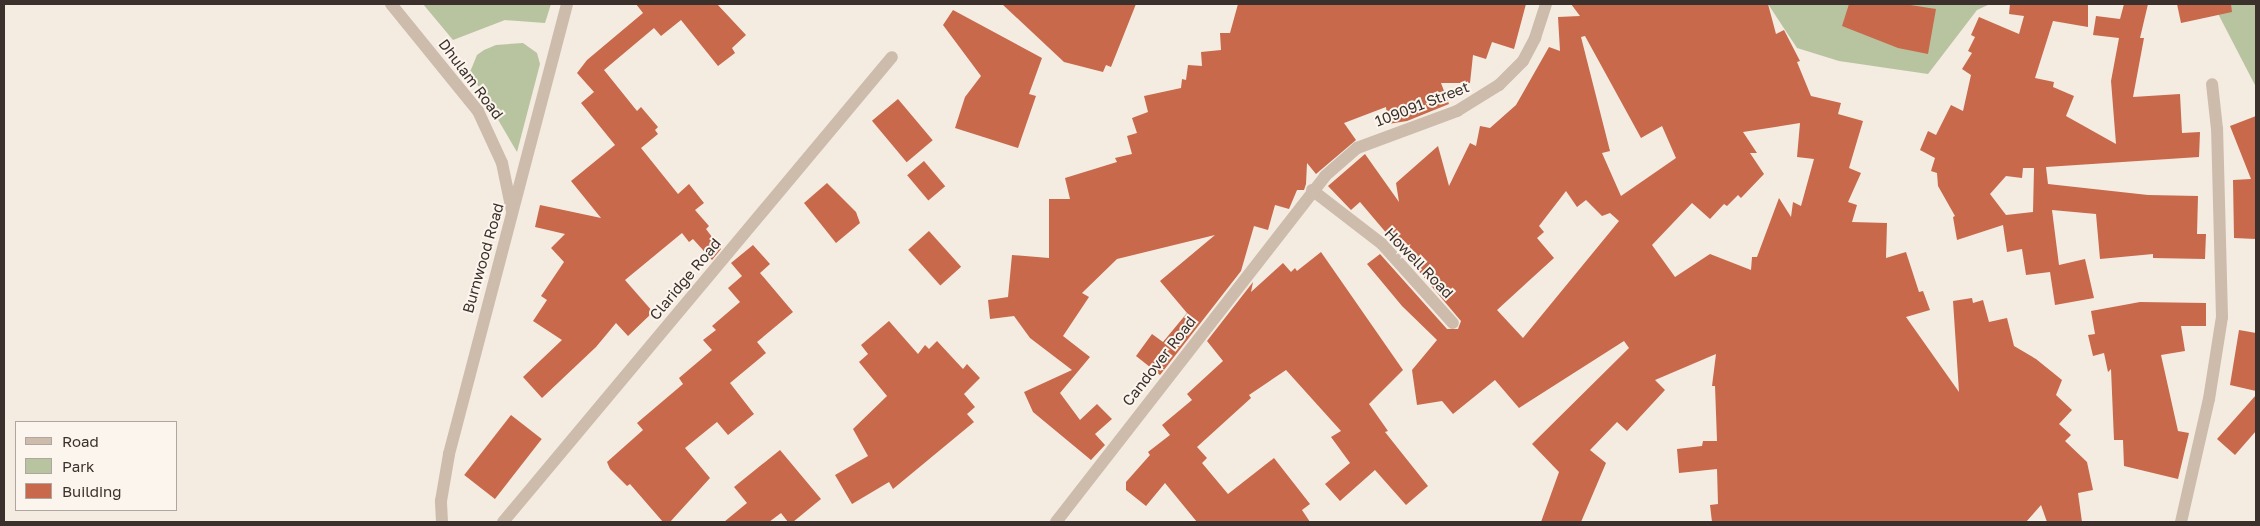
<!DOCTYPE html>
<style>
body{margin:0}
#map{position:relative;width:2260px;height:526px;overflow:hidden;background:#f4ebe1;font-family:"Golos Text",sans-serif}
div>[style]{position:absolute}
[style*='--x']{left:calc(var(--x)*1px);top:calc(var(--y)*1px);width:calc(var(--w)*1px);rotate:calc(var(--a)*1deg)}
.green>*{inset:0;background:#b8c4a0}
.building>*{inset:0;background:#c8694b;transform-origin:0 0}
.street>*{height:12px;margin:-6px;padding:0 6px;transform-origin:6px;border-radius:6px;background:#cdbbac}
span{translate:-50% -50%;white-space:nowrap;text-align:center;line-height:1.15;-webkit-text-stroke:4px #fbf5ee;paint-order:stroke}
.street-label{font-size:15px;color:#3b302b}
.frame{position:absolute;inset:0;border:5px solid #3b302b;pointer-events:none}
.legend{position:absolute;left:15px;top:421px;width:162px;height:90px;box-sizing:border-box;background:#fbf5ee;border:1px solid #aea6a0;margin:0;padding:6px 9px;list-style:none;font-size:15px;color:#3b302b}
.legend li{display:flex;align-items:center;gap:10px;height:25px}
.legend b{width:25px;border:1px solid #aea6a0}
</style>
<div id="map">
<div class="green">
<i style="clip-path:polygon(423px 4px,551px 4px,545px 23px,505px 20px,453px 40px)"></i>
<i style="clip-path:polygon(1768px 4px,1990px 4px,1977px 10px,1928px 74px,1839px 61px,1797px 48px)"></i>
<i style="clip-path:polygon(2213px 4px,2256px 4px,2256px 87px)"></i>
<i style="clip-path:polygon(523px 43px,537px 53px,540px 64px,517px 152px,470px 72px,477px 55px,484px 50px,496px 45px)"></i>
</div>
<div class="building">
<i style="clip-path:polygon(636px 4px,717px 4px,746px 35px,732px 48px,735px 53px,718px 66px,681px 20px,661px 36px,654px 28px,604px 70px,637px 111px,641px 107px,658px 127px,655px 130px,658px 134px,641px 148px,678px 194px,689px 184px,704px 203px,695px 210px,709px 226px,706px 229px,721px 249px,712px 260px,693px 239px,689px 242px,682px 233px,625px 280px,653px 312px,628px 336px,616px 323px,596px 347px,542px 398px,523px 377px,562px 340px,533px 321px,547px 300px,541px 296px,564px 262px,551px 248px,565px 234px,535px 227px,540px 205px,601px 218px,571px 181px,615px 145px,581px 103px,594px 92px,577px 73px,587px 60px,643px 13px)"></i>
<i style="clip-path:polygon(1002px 4px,1136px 4px,1111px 67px,1106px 65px,1103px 72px,1064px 62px)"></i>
<i style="clip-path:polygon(1238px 4px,1526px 4px,1514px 49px,1492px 42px,1486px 59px,1473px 55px,1470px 83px,1441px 83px,1449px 104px,1407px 121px,1388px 124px,1386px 107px,1344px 123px,1356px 140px,1316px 174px,1307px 163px,1306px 184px,1304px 190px,1297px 190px,1289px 209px,1275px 205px,1268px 230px,1254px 226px,1241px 271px,1160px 375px,1136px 356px,1152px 334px,1163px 342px,1187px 313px,1160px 281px,1215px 235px,1117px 259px,1082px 293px,1089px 297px,1063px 336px,1090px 357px,1060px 393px,1080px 420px,1097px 404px,1112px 419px,1095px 434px,1105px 445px,1091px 460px,1033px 412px,1024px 392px,1072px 370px,1030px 338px,1014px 316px,990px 319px,988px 300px,1008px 297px,1012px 255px,1049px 258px,1049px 199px,1070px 199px,1065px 178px,1117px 162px,1115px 158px,1132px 154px,1127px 136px,1137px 133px,1132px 118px,1148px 112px,1144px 96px,1181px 88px,1182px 79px,1186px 80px,1188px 65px,1202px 66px,1201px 52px,1221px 50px,1220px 33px,1230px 33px)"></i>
<i style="clip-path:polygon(evenodd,1571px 4px,1768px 4px,1776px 34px,1784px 30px,1800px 61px,1797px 62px,1811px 96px,1841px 103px,1838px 114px,1863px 121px,1849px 168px,1861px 173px,1848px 202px,1857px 205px,1852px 222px,1887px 223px,1886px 258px,1906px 252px,1919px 292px,1923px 291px,1930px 310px,1906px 317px,1959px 392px,1953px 301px,1972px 298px,1973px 303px,1983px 300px,1989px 322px,2007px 318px,2014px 346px,2036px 359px,2062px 380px,2056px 395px,2072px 410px,2059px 424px,2071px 435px,2065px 441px,2087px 462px,2093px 490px,2078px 493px,2082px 522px,2047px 522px,2041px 505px,2026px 522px,1712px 522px,1710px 505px,1718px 504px,1717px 469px,1679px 473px,1677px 449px,1702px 446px,1703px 441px,1717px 441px,1715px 386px,1712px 386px,1716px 354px,1655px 380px,1665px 390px,1627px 431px,1617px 422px,1590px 450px,1606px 463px,1581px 522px,1541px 522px,1559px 472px,1532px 444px,1629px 348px,1624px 341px,1519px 408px,1495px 380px,1453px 414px,1442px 401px,1417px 405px,1412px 370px,1437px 340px,1402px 306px,1367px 264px,1380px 254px,1447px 329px,1458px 329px,1461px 321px,1360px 202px,1351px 210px,1328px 186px,1365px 154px,1399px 202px,1396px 183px,1438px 146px,1449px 186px,1470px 143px,1476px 146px,1480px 126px,1490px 128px,1516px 105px,1549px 47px,1560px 51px,1558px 17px,1580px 16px,1571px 4px,1585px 36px,1641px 138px,1662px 126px,1676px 158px,1621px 196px,1602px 153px,1610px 151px,1581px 37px,1585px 36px,1571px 4px,1800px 123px,1797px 157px,1814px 159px,1801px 206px,1793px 202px,1791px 217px,1779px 198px,1757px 257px,1752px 257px,1751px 270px,1710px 254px,1675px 277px,1652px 245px,1692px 203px,1710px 219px,1724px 204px,1727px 206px,1738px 195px,1741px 198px,1764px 174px,1750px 153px,1757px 153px,1743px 132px,1800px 123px,1571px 4px,1566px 191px,1577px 207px,1586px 200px,1602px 216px,1610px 213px,1619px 221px,1523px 338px,1497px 310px,1554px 258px,1537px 238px,1544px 232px,1539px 226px,1566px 191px)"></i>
<i style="clip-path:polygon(1849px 4px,1904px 4px,1936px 9px,1928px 54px,1898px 48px,1842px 26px)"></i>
<i style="clip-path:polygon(evenodd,2010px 4px,2088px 4px,2088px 27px,2053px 21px,2035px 78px,2054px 82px,2053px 87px,2074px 96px,2066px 116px,2116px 144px,2111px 81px,2119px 38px,2093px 35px,2096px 16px,2120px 19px,2124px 4px,2148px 4px,2140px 38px,2144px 38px,2133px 97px,2180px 94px,2182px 133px,2200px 132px,2199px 157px,2046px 167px,2048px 184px,2148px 195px,2198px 196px,2197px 234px,2206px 234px,2205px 259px,2153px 258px,2153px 254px,2100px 259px,2096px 214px,2052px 210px,2059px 265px,2085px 259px,2094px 298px,2055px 305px,2050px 272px,2026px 275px,2022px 249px,2007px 252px,2003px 225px,1957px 240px,1953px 217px,1955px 216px,1938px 186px,1937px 173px,1931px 171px,1935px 158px,1920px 150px,1928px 131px,1936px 135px,1951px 105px,1963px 111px,1971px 75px,1962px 69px,1972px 53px,1968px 51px,1975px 37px,1971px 35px,1979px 17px,2019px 34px,2024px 16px,2009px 14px,2010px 4px,2023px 168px,2034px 168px,2033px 212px,2006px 215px,1990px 194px,2006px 176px,2022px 178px,2023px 168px)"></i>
<i style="clip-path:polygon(2177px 4px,2231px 4px,2232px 12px,2181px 23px)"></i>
<i style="clip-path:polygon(953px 10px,1042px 58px,1029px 94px,1036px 96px,1018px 148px,955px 128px,965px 97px,981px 76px,943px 25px)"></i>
<i style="left:898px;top:99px;width:54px;height:34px;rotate:50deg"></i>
<i style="clip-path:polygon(2256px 116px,2256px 239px,2234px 238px,2233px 180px,2251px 179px,2230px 126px)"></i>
<i style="left:924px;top:161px;width:33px;height:22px;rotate:50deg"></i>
<i style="clip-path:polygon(827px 183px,856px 212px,860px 223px,836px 243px,804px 203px)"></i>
<i style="left:929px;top:231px;width:48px;height:28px;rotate:48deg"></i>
<i style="clip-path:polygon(753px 245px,770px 264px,760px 273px,793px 312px,757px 342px,766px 353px,730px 383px,754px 414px,728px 435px,717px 422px,685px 448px,710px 478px,670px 522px,663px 522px,630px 484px,627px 486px,610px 469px,607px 462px,643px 430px,637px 423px,683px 384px,679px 378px,712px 350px,703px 340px,716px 330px,712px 326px,740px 302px,728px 288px,742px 276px,731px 263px)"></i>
<i style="clip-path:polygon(1321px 252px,1403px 370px,1369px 404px,1388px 431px,1385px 432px,1428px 486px,1406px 505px,1375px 470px,1340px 501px,1325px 484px,1350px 463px,1331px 437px,1341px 431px,1286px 370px,1249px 395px,1251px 398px,1197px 447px,1207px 458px,1202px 463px,1228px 494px,1274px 458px,1310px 504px,1302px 510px,1310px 522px,1197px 522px,1165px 483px,1146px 506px,1126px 490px,1126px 482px,1150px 455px,1148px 452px,1170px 435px,1162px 425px,1192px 400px,1187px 394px,1223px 361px,1207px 341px,1253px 282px,1251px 292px,1283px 263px,1291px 272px,1295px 268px,1297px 271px)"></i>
<i style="clip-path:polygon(2140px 302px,2206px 303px,2206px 326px,2181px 326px,2185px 351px,2161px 355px,2178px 431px,2189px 433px,2178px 479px,2124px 466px,2123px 440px,2114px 440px,2111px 369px,2108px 372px,2104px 353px,2093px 356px,2088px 335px,2095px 334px,2091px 311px)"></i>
<i style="clip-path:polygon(889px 321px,918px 354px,925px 345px,929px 349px,937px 341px,963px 369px,967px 364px,980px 378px,964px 394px,975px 407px,967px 414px,974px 422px,893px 489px,889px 482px,852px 504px,835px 475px,868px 456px,853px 429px,887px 396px,859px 362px,868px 354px,861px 345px)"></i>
<i style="clip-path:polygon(2239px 330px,2256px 333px,2256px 391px,2230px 385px)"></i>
<i style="clip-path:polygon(2256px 395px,2256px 431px,2235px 455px,2217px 439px)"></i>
<i style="left:511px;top:415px;width:39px;height:76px;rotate:38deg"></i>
<i style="clip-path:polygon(780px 450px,821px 499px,793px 522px,788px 522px,781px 513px,769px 522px,724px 522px,747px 503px,734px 487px)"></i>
</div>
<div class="street">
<i style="--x:391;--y:4;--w:138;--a:50.9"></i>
<i style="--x:478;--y:111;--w:57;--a:65.2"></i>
<i style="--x:502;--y:163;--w:49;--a:78.2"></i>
<i style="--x:1312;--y:190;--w:88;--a:37.6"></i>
<i style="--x:1382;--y:244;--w:106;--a:48.1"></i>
<i style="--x:442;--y:522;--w:21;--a:-93"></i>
<i style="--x:441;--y:501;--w:48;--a:-80.3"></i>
<i style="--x:449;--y:454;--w:465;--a:-75.3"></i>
<i style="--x:503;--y:522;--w:606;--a:-50.09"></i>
<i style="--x:1056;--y:522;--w:438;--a:-52.1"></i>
<i style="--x:1325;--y:176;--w:43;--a:-41.2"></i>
<i style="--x:1357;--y:148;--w:107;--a:-20.3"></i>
<i style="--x:1457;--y:111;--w:49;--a:-31.8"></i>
<i style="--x:1499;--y:85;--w:34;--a:-45"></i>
<i style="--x:1523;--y:61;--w:26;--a:-62"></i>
<i style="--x:1535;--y:38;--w:36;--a:-72"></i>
<i style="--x:2181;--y:522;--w:126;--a:-77.2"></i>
<i style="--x:2209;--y:399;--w:83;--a:-81"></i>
<i style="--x:2222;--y:317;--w:188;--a:-91.5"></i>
<i style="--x:2217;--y:129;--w:45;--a:-96.3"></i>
</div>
<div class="street-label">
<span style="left:471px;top:79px;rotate:53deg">Dhulam Road</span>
<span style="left:1422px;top:104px;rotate:-21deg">109091 Street</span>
<span style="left:483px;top:258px;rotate:-74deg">Burnwood Road</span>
<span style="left:1419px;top:263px;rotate:46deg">Howell Road</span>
<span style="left:685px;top:279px;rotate:-50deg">Claridge Road</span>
<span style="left:1159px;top:361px;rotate:-52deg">Candover Road</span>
</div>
<div class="frame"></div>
<ul class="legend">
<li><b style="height:6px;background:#cdbbac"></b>Road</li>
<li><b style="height:14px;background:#b8c4a0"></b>Park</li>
<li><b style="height:14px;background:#c8694b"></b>Building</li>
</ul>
</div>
